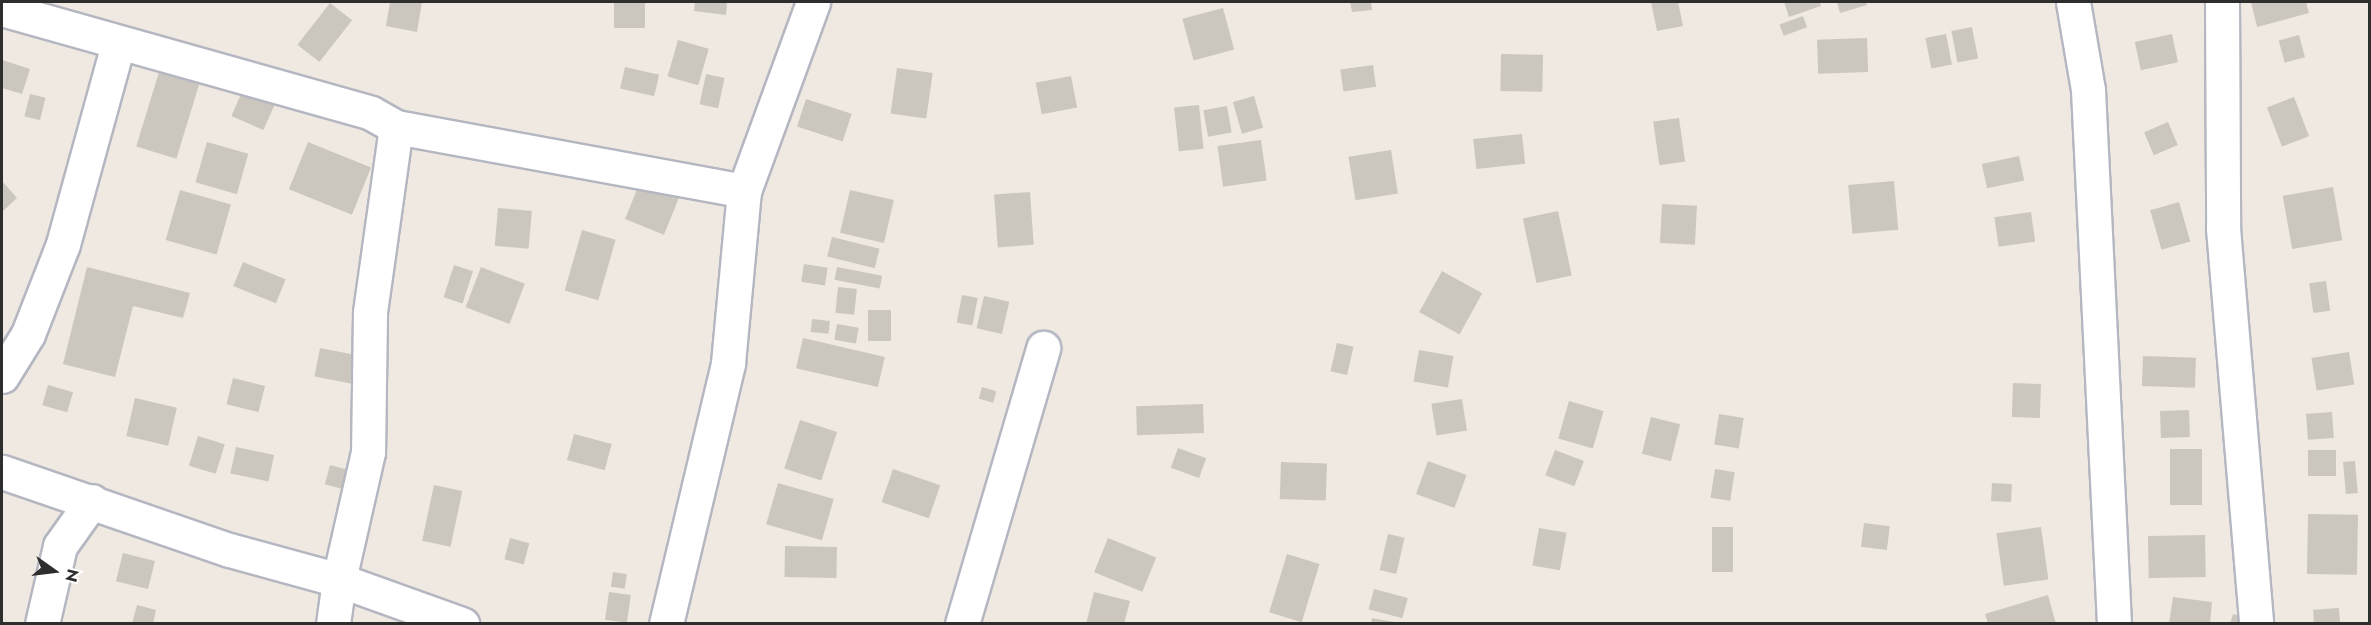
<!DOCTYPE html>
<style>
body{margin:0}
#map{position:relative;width:2371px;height:625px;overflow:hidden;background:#efe9e1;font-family:Jost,sans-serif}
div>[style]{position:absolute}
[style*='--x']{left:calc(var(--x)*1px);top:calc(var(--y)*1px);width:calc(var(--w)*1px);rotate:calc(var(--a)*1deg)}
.building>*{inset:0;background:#cbc7bf;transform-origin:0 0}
.roads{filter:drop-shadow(2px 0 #b4b7c1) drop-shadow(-2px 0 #b4b7c1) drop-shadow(0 2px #b4b7c1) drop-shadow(0 -2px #b4b7c1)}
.minor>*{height:33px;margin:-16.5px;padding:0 16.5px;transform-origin:16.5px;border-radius:16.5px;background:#fff}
span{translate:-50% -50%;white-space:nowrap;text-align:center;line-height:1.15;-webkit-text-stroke:6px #fff;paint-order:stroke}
.frame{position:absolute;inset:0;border:3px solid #2e2e2e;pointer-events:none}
.north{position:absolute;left:24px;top:541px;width:60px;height:60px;-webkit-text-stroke:4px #fff;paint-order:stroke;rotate:104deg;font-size:16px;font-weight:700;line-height:24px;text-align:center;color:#2e2e2e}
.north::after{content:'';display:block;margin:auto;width:21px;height:27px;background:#2e2e2e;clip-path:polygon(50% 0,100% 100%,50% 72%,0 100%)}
</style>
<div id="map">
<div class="building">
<i style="clip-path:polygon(390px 2px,422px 2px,417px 32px,386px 26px)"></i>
<i style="left:614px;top:2px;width:31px;height:26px"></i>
<i style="clip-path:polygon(695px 2px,727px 2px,726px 15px,694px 11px)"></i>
<i style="clip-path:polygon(1350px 2px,1371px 2px,1372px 10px,1352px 12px)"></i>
<i style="clip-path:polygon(1651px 2px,1678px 2px,1683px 26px,1657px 31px)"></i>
<i style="clip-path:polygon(1784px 2px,1820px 2px,1821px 6px,1789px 17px)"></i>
<i style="clip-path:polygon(1837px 2px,1866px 2px,1867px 5px,1840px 13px)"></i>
<i style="clip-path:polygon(2251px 2px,2306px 2px,2309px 13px,2257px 27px)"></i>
<i style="left:330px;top:3px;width:28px;height:53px;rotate:38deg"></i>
<i style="left:1223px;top:8px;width:43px;height:42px;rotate:75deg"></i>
<i style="left:1803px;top:16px;width:12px;height:25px;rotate:70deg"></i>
<i style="left:1972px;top:27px;width:32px;height:21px;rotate:79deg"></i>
<i style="left:1946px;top:34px;width:31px;height:21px;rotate:79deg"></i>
<i style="left:2172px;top:34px;width:29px;height:38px;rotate:78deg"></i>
<i style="left:2299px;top:35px;width:23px;height:21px;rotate:75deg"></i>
<i style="left:1867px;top:38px;width:34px;height:50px;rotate:88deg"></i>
<i style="left:678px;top:40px;width:32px;height:38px;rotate:16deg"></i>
<i style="left:1501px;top:54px;width:42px;height:37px;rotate:1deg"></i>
<i style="clip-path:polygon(2px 60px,30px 69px,22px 94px,2px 88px)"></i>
<i style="left:1373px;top:65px;width:22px;height:33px;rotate:82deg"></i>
<i style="left:625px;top:67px;width:35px;height:22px;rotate:13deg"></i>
<i style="left:897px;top:68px;width:36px;height:46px;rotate:8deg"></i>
<i style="left:159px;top:72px;width:42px;height:78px;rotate:17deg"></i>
<i style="left:706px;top:74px;width:19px;height:31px;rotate:12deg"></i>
<i style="left:1071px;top:76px;width:32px;height:36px;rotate:79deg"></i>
<i style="left:246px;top:83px;width:35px;height:36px;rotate:24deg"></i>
<i style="left:30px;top:94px;width:16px;height:23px;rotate:14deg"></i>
<i style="left:1254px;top:96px;width:33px;height:22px;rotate:74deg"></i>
<i style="left:2294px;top:97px;width:42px;height:29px;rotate:69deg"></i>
<i style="left:806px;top:99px;width:48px;height:29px;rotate:18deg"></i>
<i style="left:1199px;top:105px;width:44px;height:25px;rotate:84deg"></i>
<i style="left:1227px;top:106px;width:27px;height:24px;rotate:80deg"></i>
<i style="left:1679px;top:118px;width:44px;height:26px;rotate:82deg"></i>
<i style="left:2168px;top:122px;width:25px;height:26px;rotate:67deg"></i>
<i style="left:1522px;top:134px;width:30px;height:49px;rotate:84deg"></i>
<i style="left:1261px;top:140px;width:41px;height:44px;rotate:82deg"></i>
<i style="left:207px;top:142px;width:43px;height:42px;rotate:16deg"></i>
<i style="left:308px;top:142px;width:68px;height:51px;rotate:22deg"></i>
<i style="left:1391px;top:150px;width:44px;height:43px;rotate:81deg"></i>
<i style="left:2019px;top:156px;width:25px;height:38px;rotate:78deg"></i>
<i style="clip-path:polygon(2px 181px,17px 198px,2px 212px)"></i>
<i style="left:1894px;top:181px;width:49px;height:46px;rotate:85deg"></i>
<i style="left:640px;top:182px;width:42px;height:40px;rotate:22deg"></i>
<i style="left:2333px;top:187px;width:54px;height:51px;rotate:80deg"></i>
<i style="left:180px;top:190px;width:53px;height:52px;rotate:16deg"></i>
<i style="left:850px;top:190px;width:45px;height:44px;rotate:13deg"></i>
<i style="left:1030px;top:192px;width:53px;height:36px;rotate:86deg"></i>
<i style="left:2179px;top:202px;width:41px;height:30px;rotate:74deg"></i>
<i style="left:1662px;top:204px;width:35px;height:39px;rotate:3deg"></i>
<i style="left:498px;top:208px;width:34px;height:38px;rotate:5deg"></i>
<i style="left:1558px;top:211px;width:66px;height:36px;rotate:78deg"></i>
<i style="left:2031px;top:212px;width:30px;height:37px;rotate:82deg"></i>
<i style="left:582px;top:230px;width:35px;height:63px;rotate:16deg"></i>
<i style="left:832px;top:237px;width:49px;height:20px;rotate:14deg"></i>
<i style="left:243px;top:262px;width:46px;height:26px;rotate:22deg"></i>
<i style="left:804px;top:264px;width:24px;height:18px;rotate:9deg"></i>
<i style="left:454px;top:265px;width:20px;height:34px;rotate:18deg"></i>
<i style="clip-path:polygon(87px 267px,190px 293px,183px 318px,133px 306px,115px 377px,63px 364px)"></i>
<i style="left:481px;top:267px;width:47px;height:43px;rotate:21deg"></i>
<i style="left:837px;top:267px;width:46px;height:13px;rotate:11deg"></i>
<i style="left:1442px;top:271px;width:46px;height:47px;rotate:29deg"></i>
<i style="left:2326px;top:281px;width:30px;height:17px;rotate:82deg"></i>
<i style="left:838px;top:287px;width:19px;height:26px;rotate:6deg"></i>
<i style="left:962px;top:295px;width:16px;height:28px;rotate:11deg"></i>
<i style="left:984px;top:296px;width:26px;height:33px;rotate:13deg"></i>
<i style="left:868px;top:310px;width:23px;height:31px"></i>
<i style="left:812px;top:319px;width:18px;height:13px;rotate:6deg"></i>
<i style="left:837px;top:324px;width:22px;height:16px;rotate:10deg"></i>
<i style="left:803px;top:338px;width:84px;height:31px;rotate:13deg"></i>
<i style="left:1337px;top:343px;width:17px;height:29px;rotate:13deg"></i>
<i style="left:320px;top:348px;width:41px;height:29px;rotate:11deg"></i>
<i style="left:1419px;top:350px;width:35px;height:32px;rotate:10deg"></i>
<i style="left:2349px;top:352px;width:33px;height:38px;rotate:81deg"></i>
<i style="left:2143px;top:356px;width:53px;height:30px;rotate:2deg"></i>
<i style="left:233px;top:378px;width:33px;height:27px;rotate:14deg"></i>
<i style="left:2013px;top:383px;width:28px;height:34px;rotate:2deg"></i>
<i style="left:48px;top:385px;width:26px;height:21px;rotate:16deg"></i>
<i style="left:982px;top:387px;width:15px;height:12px;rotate:16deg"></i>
<i style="left:135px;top:398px;width:43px;height:39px;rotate:13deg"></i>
<i style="left:1462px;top:399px;width:32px;height:31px;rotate:81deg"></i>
<i style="left:1569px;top:401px;width:36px;height:39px;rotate:16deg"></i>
<i style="left:1203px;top:404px;width:29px;height:67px;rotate:88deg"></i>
<i style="left:2189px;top:410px;width:27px;height:29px;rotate:88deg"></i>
<i style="left:2332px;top:412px;width:26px;height:26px;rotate:86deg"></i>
<i style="left:1719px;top:414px;width:25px;height:31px;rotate:9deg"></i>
<i style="left:1651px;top:417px;width:30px;height:38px;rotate:14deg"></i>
<i style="left:800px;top:420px;width:39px;height:51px;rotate:18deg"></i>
<i style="left:574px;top:434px;width:39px;height:27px;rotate:15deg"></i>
<i style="left:198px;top:436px;width:28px;height:31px;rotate:17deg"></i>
<i style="left:236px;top:447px;width:39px;height:27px;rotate:12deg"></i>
<i style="left:1178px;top:448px;width:30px;height:21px;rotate:20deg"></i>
<i style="left:2170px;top:449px;width:32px;height:56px"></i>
<i style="left:1555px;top:450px;width:31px;height:27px;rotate:21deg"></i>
<i style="left:2308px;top:450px;width:28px;height:26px"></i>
<i style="left:1428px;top:461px;width:41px;height:35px;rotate:20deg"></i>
<i style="left:2355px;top:461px;width:32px;height:12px;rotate:85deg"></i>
<i style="left:1281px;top:462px;width:46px;height:37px;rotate:2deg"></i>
<i style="left:330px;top:465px;width:27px;height:20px;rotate:15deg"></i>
<i style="left:893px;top:469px;width:50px;height:35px;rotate:19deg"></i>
<i style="left:1715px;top:469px;width:20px;height:29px;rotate:9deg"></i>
<i style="left:778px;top:483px;width:58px;height:43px;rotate:16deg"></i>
<i style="left:1992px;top:483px;width:20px;height:18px;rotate:3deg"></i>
<i style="left:434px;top:485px;width:29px;height:57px;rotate:12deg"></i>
<i style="left:2308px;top:514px;width:50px;height:60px;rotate:1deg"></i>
<i style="left:1864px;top:523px;width:26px;height:24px;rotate:7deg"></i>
<i style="left:1712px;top:527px;width:21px;height:45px"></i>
<i style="left:2041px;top:527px;width:53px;height:45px;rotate:82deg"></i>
<i style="left:1539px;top:528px;width:28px;height:38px;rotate:10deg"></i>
<i style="left:1388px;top:534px;width:17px;height:37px;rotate:13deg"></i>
<i style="left:2205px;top:535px;width:42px;height:57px;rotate:89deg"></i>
<i style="left:510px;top:538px;width:20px;height:22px;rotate:15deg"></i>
<i style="left:1108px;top:538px;width:52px;height:37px;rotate:22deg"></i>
<i style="left:785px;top:546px;width:52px;height:31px;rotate:1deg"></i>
<i style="left:123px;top:553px;width:33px;height:29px;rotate:14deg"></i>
<i style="left:1287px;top:554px;width:34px;height:61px;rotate:17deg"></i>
<i style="left:613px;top:572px;width:14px;height:15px;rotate:8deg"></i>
<i style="left:1374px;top:589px;width:35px;height:21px;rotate:15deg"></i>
<i style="left:609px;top:592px;width:22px;height:28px;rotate:8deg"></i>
<i style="clip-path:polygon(1094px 592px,1130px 601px,1124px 624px,1086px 624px)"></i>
<i style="clip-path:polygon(2048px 595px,2056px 624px,1988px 624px,1985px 614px)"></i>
<i style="clip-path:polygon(2173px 597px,2212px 602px,2210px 624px,2169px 624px)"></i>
<i style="clip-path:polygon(137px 605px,156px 610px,153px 624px,132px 624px)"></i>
<i style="left:2339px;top:608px;width:16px;height:26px;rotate:86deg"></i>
<i style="clip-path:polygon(2233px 614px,2255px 620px,2254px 624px,2230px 624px)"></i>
<i style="clip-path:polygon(1372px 618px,1394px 622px,1394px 624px,1371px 624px)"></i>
</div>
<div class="roads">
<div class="minor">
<i style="--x:2073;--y:2;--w:89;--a:80.3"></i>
<i style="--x:2088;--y:90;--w:535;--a:87.21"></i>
<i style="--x:2222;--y:2;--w:226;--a:89.7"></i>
<i style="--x:2223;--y:228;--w:397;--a:85.2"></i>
<i style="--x:2;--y:9;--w:383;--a:15.7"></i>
<i style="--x:371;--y:113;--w:29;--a:29"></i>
<i style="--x:396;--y:127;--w:188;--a:98"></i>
<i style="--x:370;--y:313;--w:139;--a:90.8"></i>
<i style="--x:368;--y:452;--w:131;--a:102.8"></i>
<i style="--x:339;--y:580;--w:114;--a:-164.7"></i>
<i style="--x:229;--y:550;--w:240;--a:-161"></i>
<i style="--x:396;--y:127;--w:354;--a:10.4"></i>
<i style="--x:2;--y:376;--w:49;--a:-58.2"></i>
<i style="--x:28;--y:334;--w:97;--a:-68.7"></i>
<i style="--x:63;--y:244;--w:206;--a:-74.6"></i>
<i style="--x:42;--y:624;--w:80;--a:-77"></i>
<i style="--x:60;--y:546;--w:55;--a:-54.6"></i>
<i style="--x:333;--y:624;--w:44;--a:-82.2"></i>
<i style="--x:339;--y:580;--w:131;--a:19.7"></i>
<i style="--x:666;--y:624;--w:268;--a:-76.6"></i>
<i style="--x:728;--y:363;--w:173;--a:-84.7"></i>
<i style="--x:744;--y:191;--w:201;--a:-69.9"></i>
<i style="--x:962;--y:624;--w:288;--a:-73.6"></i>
</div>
</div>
<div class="frame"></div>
<div class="north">N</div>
</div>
